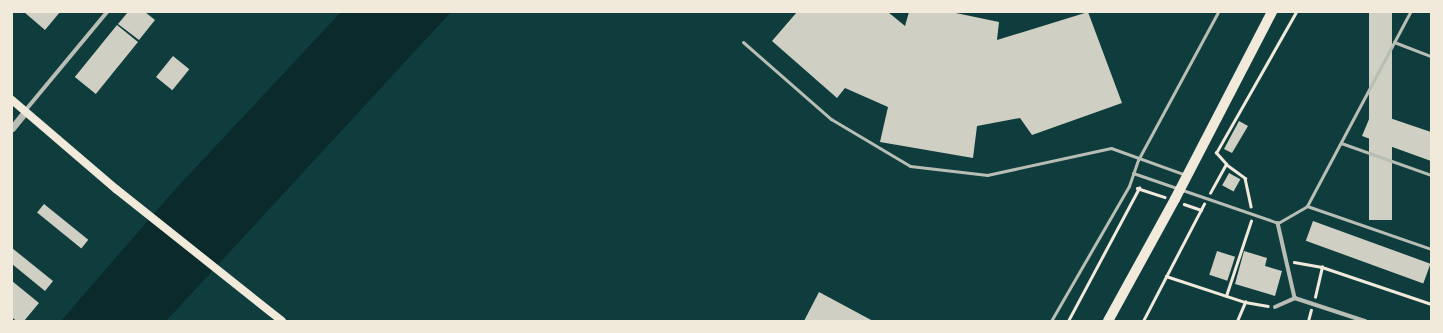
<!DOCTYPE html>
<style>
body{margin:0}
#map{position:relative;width:1443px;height:333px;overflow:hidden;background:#0f3d3e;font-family:Barlow,sans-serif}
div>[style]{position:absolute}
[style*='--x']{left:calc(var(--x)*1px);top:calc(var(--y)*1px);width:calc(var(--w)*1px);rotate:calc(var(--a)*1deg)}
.water>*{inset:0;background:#0a2a2b}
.building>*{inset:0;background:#cfcfc3;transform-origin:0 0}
.path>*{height:2.5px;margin:-1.25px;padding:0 1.25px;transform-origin:1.25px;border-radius:1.25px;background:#f1e9da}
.service>*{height:3px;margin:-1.5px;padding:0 1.5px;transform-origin:1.5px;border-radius:1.5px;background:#b8beb3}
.pedestrian>*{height:3.5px;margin:-1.75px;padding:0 1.75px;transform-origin:1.75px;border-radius:1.75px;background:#b8beb3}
.minor>*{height:4px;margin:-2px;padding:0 2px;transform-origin:2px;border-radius:2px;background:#b8beb3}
.tertiary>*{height:7px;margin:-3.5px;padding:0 3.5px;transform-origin:3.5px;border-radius:3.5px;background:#b8beb3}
.secondary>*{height:8px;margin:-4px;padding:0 4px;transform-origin:4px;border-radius:4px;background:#f1e9da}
.primary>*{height:10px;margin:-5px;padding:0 5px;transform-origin:5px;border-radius:5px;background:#f1e9da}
span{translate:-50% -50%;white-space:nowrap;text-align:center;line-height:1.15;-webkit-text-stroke:4px #f1e9da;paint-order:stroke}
.frame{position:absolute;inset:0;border:13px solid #f1e9da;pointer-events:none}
</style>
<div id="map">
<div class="water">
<i style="clip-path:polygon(341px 12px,451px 12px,166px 321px,61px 321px,170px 195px)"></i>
</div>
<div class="building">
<i style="clip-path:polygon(24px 12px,60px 12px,45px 30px)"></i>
<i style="clip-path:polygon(128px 12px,145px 12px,155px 20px,139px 40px,118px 24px)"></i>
<i style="clip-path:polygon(797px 12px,888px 12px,905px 26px,909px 12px,951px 12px,999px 22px,997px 40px,1088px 12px,1122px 103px,1032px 135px,1020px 118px,977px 126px,973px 158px,880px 142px,888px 107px,845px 88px,837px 98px,772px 41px)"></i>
<i style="left:1369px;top:12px;width:23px;height:208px"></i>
<i style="left:117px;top:25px;width:27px;height:67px;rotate:39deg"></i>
<i style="left:173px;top:56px;width:21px;height:27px;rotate:39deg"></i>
<i style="clip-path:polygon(1372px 112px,1431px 132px,1431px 161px,1362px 136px)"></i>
<i style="clip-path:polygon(1239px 121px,1248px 126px,1232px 153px,1224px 149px)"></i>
<i style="left:1229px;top:173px;width:13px;height:14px;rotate:29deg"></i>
<i style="left:44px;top:204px;width:57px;height:11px;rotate:39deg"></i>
<i style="left:1313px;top:221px;width:125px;height:21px;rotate:20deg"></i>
<i style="clip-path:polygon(12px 248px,53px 281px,45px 291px,12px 264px)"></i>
<i style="left:1217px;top:251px;width:19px;height:25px;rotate:18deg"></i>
<i style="clip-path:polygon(1244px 251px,1267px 258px,1265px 266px,1282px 271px,1275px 296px,1235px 284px)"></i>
<i style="clip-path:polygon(12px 281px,39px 303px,24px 321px,16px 321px,12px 317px)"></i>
<i style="clip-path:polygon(819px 292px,873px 321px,804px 321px)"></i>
</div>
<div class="path">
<i style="--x:1226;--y:164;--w:24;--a:36"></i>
<i style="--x:1245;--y:178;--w:29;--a:78"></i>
<i style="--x:1137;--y:188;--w:29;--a:18"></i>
<i style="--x:1210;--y:193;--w:33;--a:-61"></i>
<i style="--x:1226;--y:164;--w:15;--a:-132"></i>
<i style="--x:1216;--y:153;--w:162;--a:-60.4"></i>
<i style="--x:1184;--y:204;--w:18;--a:19"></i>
<i style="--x:1294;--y:262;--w:28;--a:10"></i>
<i style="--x:1322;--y:267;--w:115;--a:18.7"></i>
<i style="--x:1166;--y:276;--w:83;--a:18.2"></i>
<i style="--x:1245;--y:302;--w:23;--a:10"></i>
<i style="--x:1226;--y:296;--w:79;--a:-71.6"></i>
<i style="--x:1315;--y:297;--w:31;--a:-77"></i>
<i style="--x:1068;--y:321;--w:151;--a:-61.9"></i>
<i style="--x:1143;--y:321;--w:132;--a:-62.5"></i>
<i style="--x:1237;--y:321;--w:21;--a:-67"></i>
<i style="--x:1308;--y:321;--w:11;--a:-75"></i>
</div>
<div class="service">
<i style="--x:743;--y:42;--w:117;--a:41.2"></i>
<i style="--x:831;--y:119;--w:92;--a:30.7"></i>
<i style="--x:910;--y:166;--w:78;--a:6.7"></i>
<i style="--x:987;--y:175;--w:127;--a:-12.3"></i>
<i style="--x:1111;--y:148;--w:80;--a:19.8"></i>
<i style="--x:1394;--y:42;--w:40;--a:21"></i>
<i style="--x:1341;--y:143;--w:96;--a:19.6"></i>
<i style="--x:1133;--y:173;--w:153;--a:19"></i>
<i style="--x:1278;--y:223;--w:34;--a:-30"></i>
<i style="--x:1307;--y:206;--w:220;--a:-62"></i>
<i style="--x:1307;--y:206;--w:131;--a:19.1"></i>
<i style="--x:1051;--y:321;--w:156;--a:-60"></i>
<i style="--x:1129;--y:186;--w:28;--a:-71"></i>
<i style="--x:1138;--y:160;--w:168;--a:-61.6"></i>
</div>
<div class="pedestrian">
<i style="--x:1278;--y:223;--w:77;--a:77.2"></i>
<i style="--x:1295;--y:298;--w:74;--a:18.2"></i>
<i style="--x:1275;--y:307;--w:22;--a:-24"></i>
</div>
<div class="minor">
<i style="--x:24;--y:112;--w:130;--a:-50.3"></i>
</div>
<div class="tertiary">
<i style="--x:12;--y:128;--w:19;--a:-51"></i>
</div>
<div class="secondary">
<i style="--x:12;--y:100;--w:137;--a:40.6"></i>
<i style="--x:116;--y:189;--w:212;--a:38.5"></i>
</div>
<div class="primary">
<i style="--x:1108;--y:321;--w:139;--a:-61.2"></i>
<i style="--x:1175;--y:199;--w:211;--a:-62.6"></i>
</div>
<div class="frame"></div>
</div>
